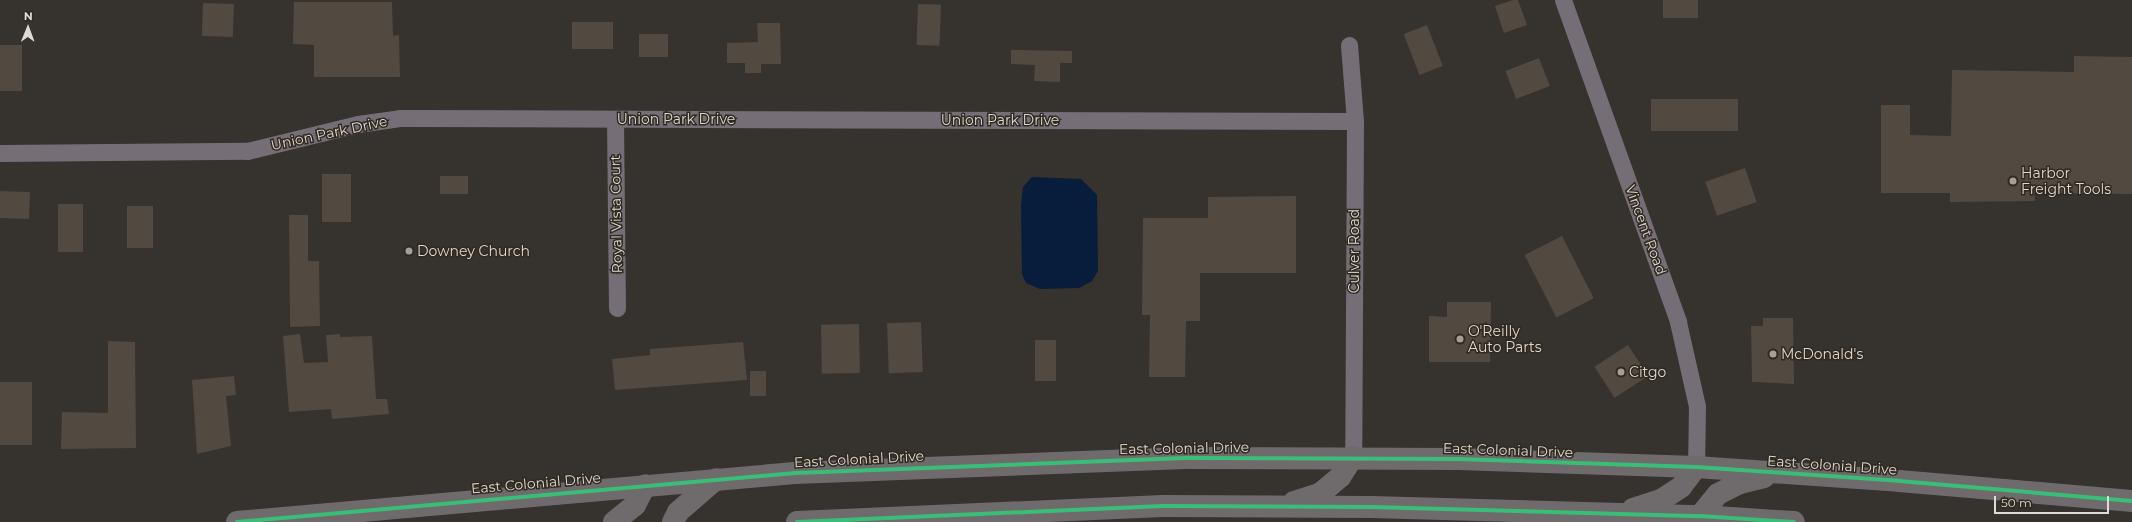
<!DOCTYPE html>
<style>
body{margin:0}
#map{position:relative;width:2132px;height:522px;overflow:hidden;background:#36322e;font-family:Montserrat,sans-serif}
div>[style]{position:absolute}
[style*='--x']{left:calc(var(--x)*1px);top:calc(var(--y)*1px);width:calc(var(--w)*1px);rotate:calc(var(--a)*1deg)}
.water>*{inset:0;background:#081c3b}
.building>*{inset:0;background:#524941;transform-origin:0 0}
.minor>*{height:17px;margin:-8.5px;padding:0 8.5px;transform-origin:8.5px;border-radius:8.5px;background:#766e77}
.highway>*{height:22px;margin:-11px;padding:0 11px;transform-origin:11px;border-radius:11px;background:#6f6a6c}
.cycleway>*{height:4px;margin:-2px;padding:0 2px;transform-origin:2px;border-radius:2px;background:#3abd76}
.dots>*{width:11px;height:11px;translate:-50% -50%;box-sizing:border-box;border:2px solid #302920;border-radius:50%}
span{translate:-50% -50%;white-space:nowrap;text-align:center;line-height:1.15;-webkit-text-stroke:3px #302920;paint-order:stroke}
.street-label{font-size:14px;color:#dfdad4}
.poi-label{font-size:14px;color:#dfdad4}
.left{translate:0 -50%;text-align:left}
.north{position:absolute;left:8px;top:8px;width:40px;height:40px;-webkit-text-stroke:3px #302920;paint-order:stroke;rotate:1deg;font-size:11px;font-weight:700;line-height:16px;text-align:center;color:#dfdad4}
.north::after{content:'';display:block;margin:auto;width:14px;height:18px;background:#dfdad4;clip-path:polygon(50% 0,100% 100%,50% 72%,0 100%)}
.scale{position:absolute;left:1994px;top:496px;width:115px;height:18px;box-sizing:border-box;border:2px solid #dfdad4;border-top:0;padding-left:5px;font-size:12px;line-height:14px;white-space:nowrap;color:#dfdad4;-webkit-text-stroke:3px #302920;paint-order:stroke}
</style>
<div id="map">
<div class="water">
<i style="clip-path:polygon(1032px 177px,1081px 179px,1097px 195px,1098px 271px,1092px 281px,1079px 288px,1040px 289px,1026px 283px,1022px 274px,1021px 205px,1023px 187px)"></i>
</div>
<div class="building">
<i style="clip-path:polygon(1513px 0,1518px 0,1527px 25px,1504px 33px,1495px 6px)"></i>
<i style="left:1663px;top:0;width:35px;height:18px"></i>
<i style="clip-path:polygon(294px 2px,392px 2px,393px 36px,399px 35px,400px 77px,314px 77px,314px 45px,293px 44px)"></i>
<i style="left:203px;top:3px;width:31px;height:33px;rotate:2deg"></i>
<i style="left:918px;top:4px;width:23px;height:41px;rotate:2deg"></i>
<i style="left:572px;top:22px;width:41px;height:27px"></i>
<i style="clip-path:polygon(757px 23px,780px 23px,781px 64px,761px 64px,761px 73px,745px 73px,745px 63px,727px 63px,727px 43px,758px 42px)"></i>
<i style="left:1427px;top:25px;width:44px;height:25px;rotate:69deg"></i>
<i style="left:639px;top:34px;width:29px;height:23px"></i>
<i style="left:0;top:45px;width:22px;height:46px"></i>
<i style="clip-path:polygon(1011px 50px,1072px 51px,1072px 63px,1060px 63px,1060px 82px,1034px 81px,1035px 65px,1011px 64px)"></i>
<i style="clip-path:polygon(2074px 56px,2132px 57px,2132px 194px,2034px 193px,2035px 201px,1950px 202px,1950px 193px,1881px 193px,1881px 105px,1910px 105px,1910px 135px,1951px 136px,1952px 70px,2074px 72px)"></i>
<i style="left:1539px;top:58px;width:30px;height:36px;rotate:69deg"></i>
<i style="left:1651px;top:99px;width:87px;height:32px"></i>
<i style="left:1745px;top:168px;width:36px;height:42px;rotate:71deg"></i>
<i style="left:322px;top:174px;width:29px;height:48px"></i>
<i style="left:440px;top:176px;width:28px;height:18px"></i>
<i style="left:0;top:191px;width:30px;height:27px;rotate:2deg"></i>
<i style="clip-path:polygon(1296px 196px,1296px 273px,1200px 273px,1200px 321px,1186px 321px,1185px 377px,1149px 377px,1150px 315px,1142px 315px,1143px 218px,1208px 218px,1208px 197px)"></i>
<i style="left:58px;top:204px;width:25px;height:48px"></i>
<i style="left:127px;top:206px;width:26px;height:42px"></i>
<i style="clip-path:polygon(289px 215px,308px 215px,308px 261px,319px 261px,320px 326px,290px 327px)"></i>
<i style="left:1562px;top:236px;width:70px;height:42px;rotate:63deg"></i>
<i style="clip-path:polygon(1447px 302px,1491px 302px,1490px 362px,1429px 362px,1429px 316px,1447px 317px)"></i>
<i style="clip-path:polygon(1763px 318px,1793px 318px,1794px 384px,1752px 382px,1751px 326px,1763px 326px)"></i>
<i style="left:921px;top:322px;width:50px;height:34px;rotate:88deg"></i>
<i style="left:859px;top:324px;width:49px;height:38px;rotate:89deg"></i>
<i style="clip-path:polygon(300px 334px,304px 363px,328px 362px,326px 335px,340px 334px,340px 337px,372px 336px,376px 399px,387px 399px,389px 414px,332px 419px,331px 409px,289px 412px,283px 336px)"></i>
<i style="left:1035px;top:340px;width:21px;height:41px"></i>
<i style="clip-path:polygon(108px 341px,135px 342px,136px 448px,61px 449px,62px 412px,108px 413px)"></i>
<i style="clip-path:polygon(743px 342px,747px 380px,615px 390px,612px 359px,650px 355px,650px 349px)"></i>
<i style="left:1628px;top:345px;width:37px;height:40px;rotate:57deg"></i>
<i style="left:750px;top:371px;width:16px;height:25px"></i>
<i style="clip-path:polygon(234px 376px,236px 395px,226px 396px,231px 446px,197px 454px,192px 380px)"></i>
<i style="left:0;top:382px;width:32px;height:63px"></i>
</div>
<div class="minor">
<i style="--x:1563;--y:0;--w:342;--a:70.3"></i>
<i style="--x:1678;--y:322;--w:86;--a:77.3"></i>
<i style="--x:1697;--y:406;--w:61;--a:90.9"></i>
<i style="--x:1349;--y:45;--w:76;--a:85.5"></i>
<i style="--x:1355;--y:121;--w:336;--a:90.3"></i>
<i style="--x:615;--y:119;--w:189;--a:89.4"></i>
<i style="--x:0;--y:153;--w:247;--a:-0.5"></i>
<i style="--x:247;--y:151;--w:114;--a:-13.7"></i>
<i style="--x:358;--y:124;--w:42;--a:-8.1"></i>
<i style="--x:400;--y:118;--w:955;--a:0.18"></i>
</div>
<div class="highway">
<i style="--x:1294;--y:502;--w:28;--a:-18"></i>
<i style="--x:1321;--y:493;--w:25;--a:-40"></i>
<i style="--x:1340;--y:477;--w:24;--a:-57"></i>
<i style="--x:1633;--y:509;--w:29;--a:-18"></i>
<i style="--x:1661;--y:500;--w:24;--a:-33"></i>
<i style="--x:1681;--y:487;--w:25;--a:-53"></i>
<i style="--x:1700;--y:516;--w:28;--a:-51"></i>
<i style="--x:1718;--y:494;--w:25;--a:-27"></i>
<i style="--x:1740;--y:483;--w:25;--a:-14"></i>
<i style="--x:237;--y:522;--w:560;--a:-5.02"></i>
<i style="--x:795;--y:473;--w:397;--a:-2.2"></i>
<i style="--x:1192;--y:458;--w:266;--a:0.2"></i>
<i style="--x:1458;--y:459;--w:238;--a:1.9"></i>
<i style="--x:1696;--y:467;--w:203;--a:3.9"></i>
<i style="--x:1899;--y:481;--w:234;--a:4.9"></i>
<i style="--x:614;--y:522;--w:27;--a:-39"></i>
<i style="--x:635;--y:505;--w:22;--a:-63"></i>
<i style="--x:673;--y:522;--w:11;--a:-63"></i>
<i style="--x:678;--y:512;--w:50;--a:-41"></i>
<i style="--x:797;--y:522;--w:366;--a:-2.5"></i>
<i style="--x:1163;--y:506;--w:208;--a:0.3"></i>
<i style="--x:1371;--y:507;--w:329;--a:1.6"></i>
<i style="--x:1700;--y:516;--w:94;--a:3.7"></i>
</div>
<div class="cycleway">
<i style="--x:237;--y:522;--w:560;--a:-5.02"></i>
<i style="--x:795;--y:473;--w:397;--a:-2.2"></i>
<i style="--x:1192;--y:458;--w:266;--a:0.2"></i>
<i style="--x:1458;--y:459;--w:238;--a:1.9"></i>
<i style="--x:1696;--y:467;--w:203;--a:3.9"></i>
<i style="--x:1899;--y:481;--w:234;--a:4.9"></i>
<i style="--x:797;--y:522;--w:366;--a:-2.5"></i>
<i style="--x:1163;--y:506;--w:208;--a:0.3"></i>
<i style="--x:1371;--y:507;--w:329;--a:1.6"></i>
<i style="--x:1700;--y:516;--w:94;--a:3.7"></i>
</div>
<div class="dots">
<i style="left:2013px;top:181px;background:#a49f9a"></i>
<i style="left:409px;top:251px;background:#a49f9a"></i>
<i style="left:1460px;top:339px;background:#a49f9a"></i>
<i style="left:1773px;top:354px;background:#a49f9a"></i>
<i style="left:1621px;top:372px;background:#a49f9a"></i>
</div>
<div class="street-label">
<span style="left:676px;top:119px">Union Park Drive</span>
<span style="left:1000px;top:120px">Union Park Drive</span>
<span style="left:329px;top:133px;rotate:-12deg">Union Park Drive</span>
<span style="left:616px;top:214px;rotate:-91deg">Royal Vista Court</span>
<span style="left:1646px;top:230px;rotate:70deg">Vincent Road</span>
<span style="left:1354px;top:251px;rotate:-90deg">Culver Road</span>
<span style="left:1184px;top:448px;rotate:-1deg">East Colonial Drive</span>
<span style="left:1508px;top:450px;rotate:2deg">East Colonial Drive</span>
<span style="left:859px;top:459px;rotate:-3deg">East Colonial Drive</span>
<span style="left:1832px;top:465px;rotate:4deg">East Colonial Drive</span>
<span style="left:536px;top:483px;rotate:-5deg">East Colonial Drive</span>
</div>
<div class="poi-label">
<span class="left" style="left:2021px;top:181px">Harbor<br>Freight Tools</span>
<span class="left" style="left:417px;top:251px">Downey Church</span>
<span class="left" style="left:1468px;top:339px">O'Reilly<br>Auto Parts</span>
<span class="left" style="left:1781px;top:354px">McDonald's</span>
<span class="left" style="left:1629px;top:372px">Citgo</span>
</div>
<div class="north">N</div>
<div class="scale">50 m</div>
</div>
